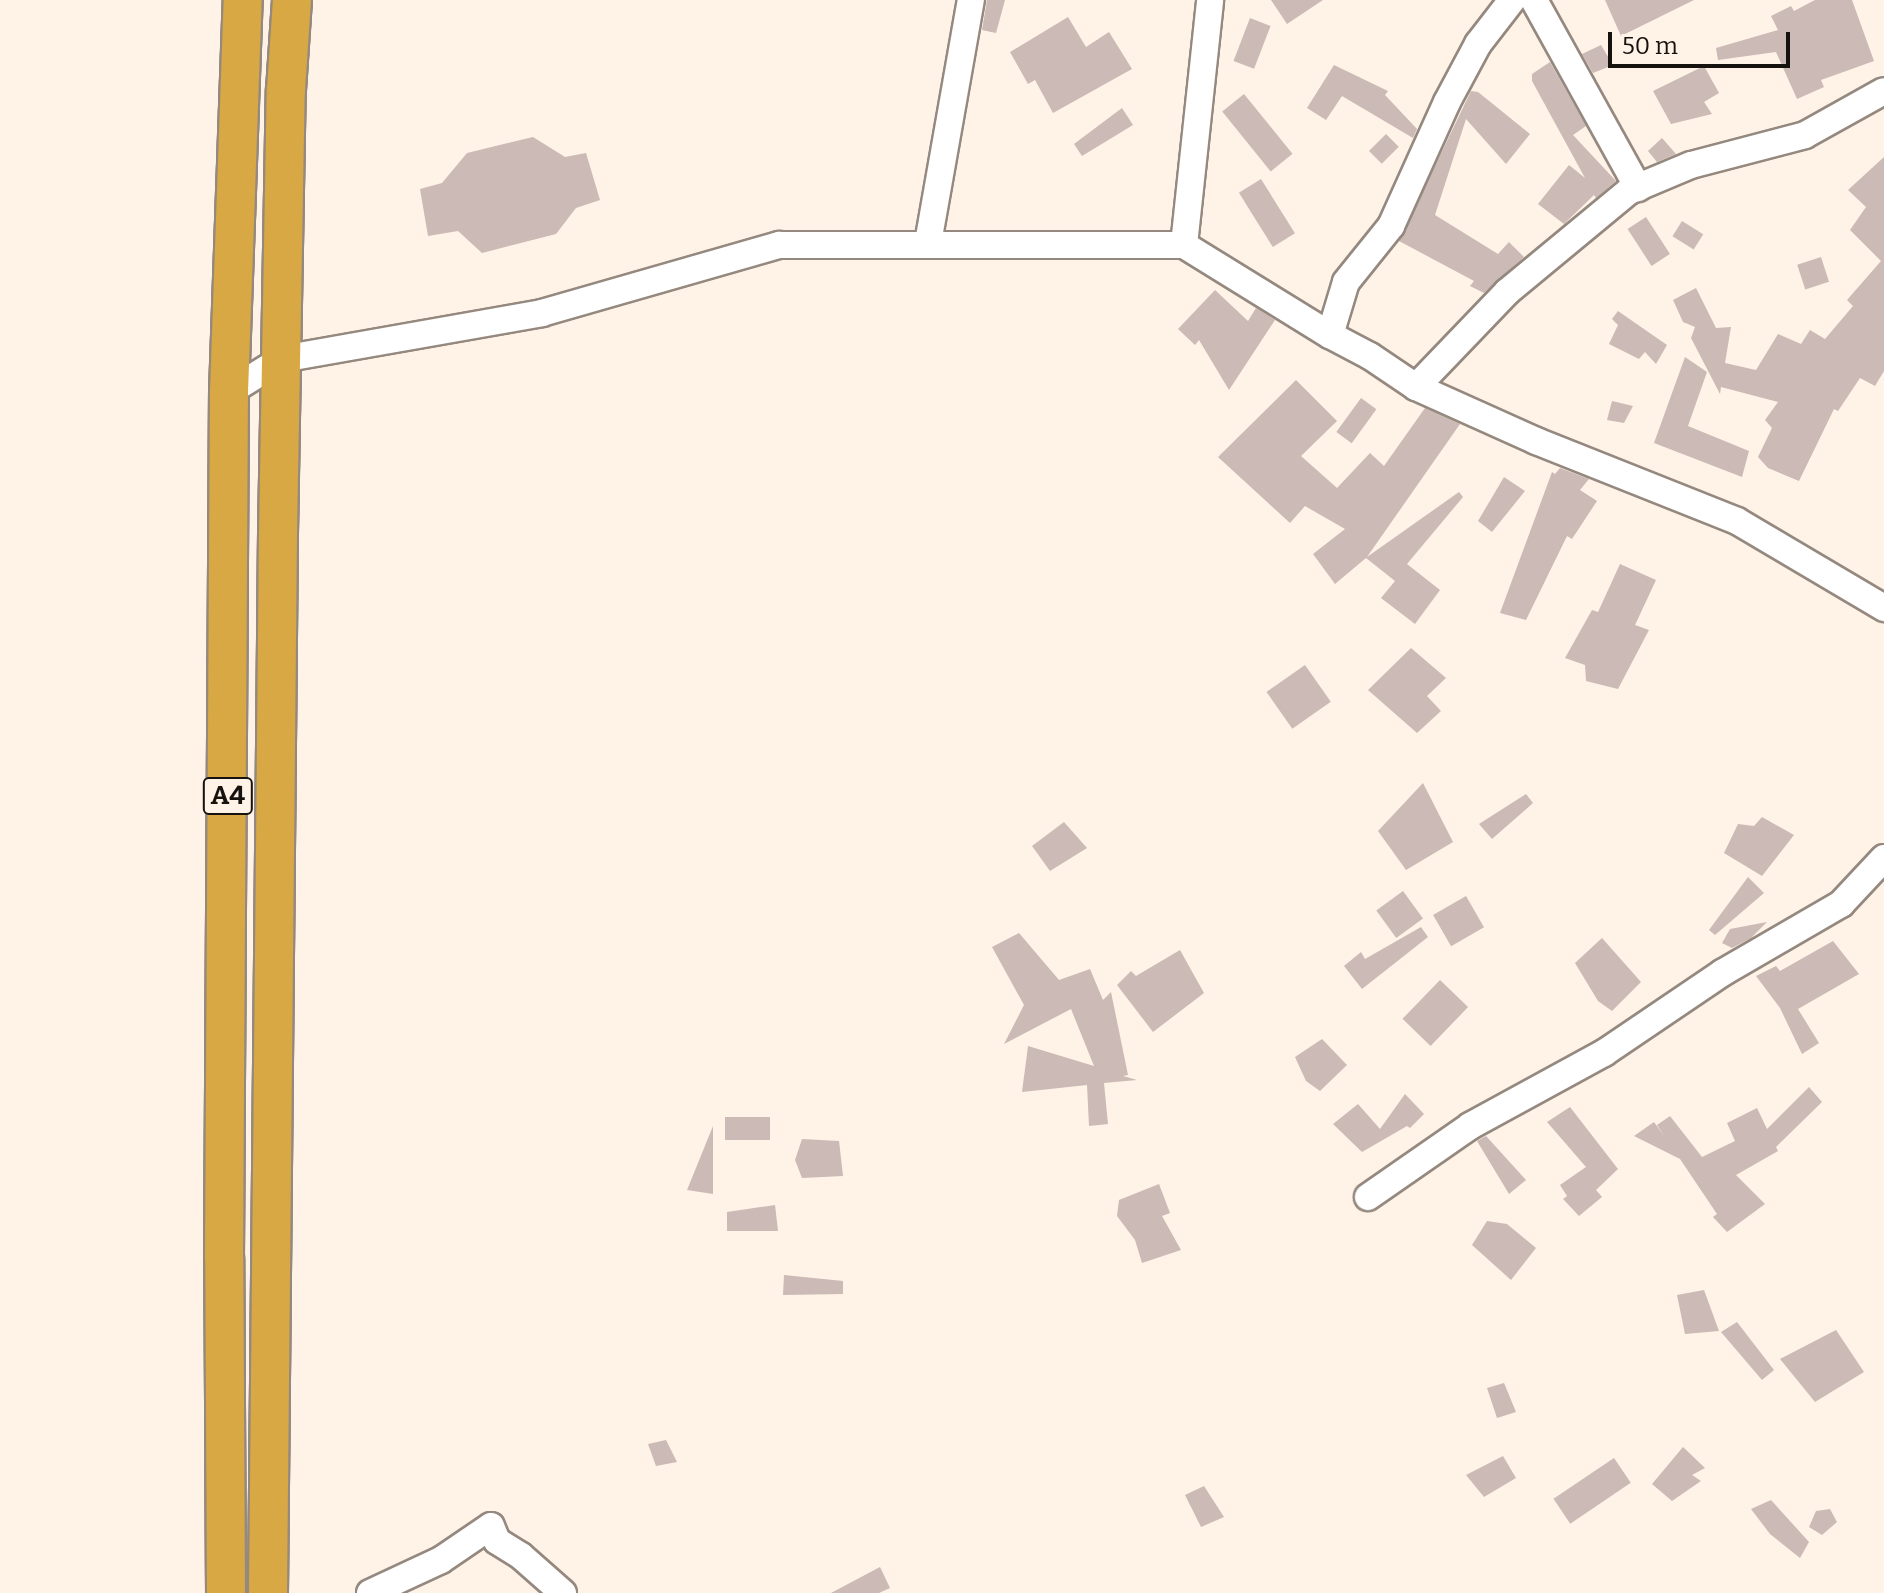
<!DOCTYPE html>
<style>
body{margin:0}
#map{position:relative;width:1884px;height:1593px;overflow:hidden;background:#fff2e7;font-family:Bitter,serif}
div>[style]{position:absolute}
[style*='--x']{left:calc(var(--x)*1px);top:calc(var(--y)*1px);width:calc(var(--w)*1px);rotate:calc(var(--a)*1deg)}
.building>*{inset:0;background:#cbbab5;transform-origin:0 0}
.roads{filter:drop-shadow(2px 0 #95897f) drop-shadow(-2px 0 #95897f) drop-shadow(0 2px #95897f) drop-shadow(0 -2px #95897f)}
.minor>*{height:26px;margin:-13px;padding:0 13px;transform-origin:13px;border-radius:13px;background:#fff}
.highway>*{height:38px;margin:-19px;padding:0 19px;transform-origin:19px;border-radius:19px;background:#d7a844}
span{translate:-50% -50%;white-space:nowrap;text-align:center;line-height:1.15;-webkit-text-stroke:6px #fff2e7;paint-order:stroke}
.shield-label span{padding:2px 6px;background:#fff2e7;border:2px solid;border-radius:6px;-webkit-text-stroke-width:0}
.shield-label{font-size:26px;color:#16120e;font-weight:700}
.scale{position:absolute;left:1608px;top:32px;width:182px;height:36px;box-sizing:border-box;border:4px solid #16120e;border-top:0;padding-left:10px;font-size:24px;line-height:28px;white-space:nowrap;color:#16120e;-webkit-text-stroke:6px #fff2e7;paint-order:stroke}
</style>
<div id="map">
<div class="building">
<i style="clip-path:polygon(987px 0,1005px 0,996px 33px,982px 30px)"></i>
<i style="clip-path:polygon(1271px 0,1323px 0,1287px 24px)"></i>
<i style="clip-path:polygon(1605px 0,1694px 0,1621px 36px)"></i>
<i style="clip-path:polygon(1815px 0,1852px 0,1874px 61px,1821px 80px,1824px 87px,1797px 99px,1776px 52px,1718px 60px,1716px 48px,1778px 30px,1771px 16px,1791px 6px,1794px 11px)"></i>
<i style="clip-path:polygon(1068px 17px,1086px 47px,1109px 32px,1132px 69px,1053px 113px,1035px 80px,1028px 84px,1010px 52px)"></i>
<i style="left:1250px;top:18px;width:22px;height:46px;rotate:21deg"></i>
<i style="clip-path:polygon(1601px 45px,1613px 65px,1593px 73px,1582px 54px)"></i>
<i style="clip-path:polygon(1550px 62px,1586px 126px,1573px 135px,1616px 181px,1596px 198px,1594px 195px,1564px 224px,1538px 204px,1569px 165px,1585px 178px,1532px 81px,1532px 74px)"></i>
<i style="clip-path:polygon(1334px 65px,1388px 91px,1385px 95px,1417px 129px,1413px 138px,1342px 96px,1326px 120px,1307px 108px)"></i>
<i style="clip-path:polygon(1704px 66px,1719px 93px,1704px 102px,1712px 114px,1671px 124px,1653px 91px)"></i>
<i style="clip-path:polygon(1471px 91px,1478px 92px,1530px 134px,1506px 164px,1466px 119px,1435px 215px,1498px 254px,1509px 242px,1524px 257px,1484px 293px,1470px 286px,1474px 281px,1399px 241px)"></i>
<i style="left:1244px;top:94px;width:77px;height:28px;rotate:51deg"></i>
<i style="clip-path:polygon(1122px 108px,1133px 125px,1082px 156px,1074px 144px)"></i>
<i style="left:1386px;top:134px;width:18px;height:24px;rotate:45deg"></i>
<i style="clip-path:polygon(533px 137px,565px 157px,586px 153px,600px 200px,576px 208px,556px 234px,482px 253px,458px 231px,428px 236px,420px 189px,442px 183px,467px 153px)"></i>
<i style="clip-path:polygon(1662px 138px,1676px 154px,1657px 162px,1648px 151px)"></i>
<i style="clip-path:polygon(1884px 157px,1884px 371px,1875px 386px,1860px 378px,1838px 411px,1834px 409px,1799px 481px,1768px 468px,1758px 457px,1772px 428px,1765px 420px,1778px 402px,1721px 387px,1720px 394px,1691px 338px,1695px 327px,1683px 322px,1673px 300px,1696px 288px,1716px 328px,1731px 327px,1725px 363px,1756px 370px,1778px 334px,1801px 344px,1810px 330px,1825px 339px,1853px 306px,1847px 300px,1881px 261px,1850px 230px,1866px 207px,1848px 190px)"></i>
<i style="left:1261px;top:179px;width:64px;height:26px;rotate:58deg"></i>
<i style="left:1646px;top:217px;width:44px;height:22px;rotate:57deg"></i>
<i style="left:1682px;top:221px;width:25px;height:18px;rotate:32deg"></i>
<i style="left:1821px;top:257px;width:26px;height:25px;rotate:72deg"></i>
<i style="clip-path:polygon(1215px 290px,1248px 321px,1256px 308px,1275px 320px,1229px 390px,1199px 340px,1195px 345px,1178px 329px)"></i>
<i style="clip-path:polygon(1618px 311px,1667px 345px,1656px 364px,1645px 352px,1639px 359px,1609px 344px,1618px 325px,1612px 319px)"></i>
<i style="clip-path:polygon(1685px 357px,1707px 372px,1688px 426px,1749px 451px,1742px 477px,1654px 443px)"></i>
<i style="clip-path:polygon(1296px 380px,1337px 421px,1301px 456px,1337px 488px,1370px 453px,1384px 466px,1425px 408px,1460px 424px,1367px 557px,1459px 492px,1463px 497px,1407px 564px,1440px 590px,1415px 624px,1381px 598px,1395px 581px,1366px 558px,1335px 584px,1313px 554px,1345px 529px,1305px 506px,1290px 523px,1218px 457px)"></i>
<i style="left:1361px;top:398px;width:19px;height:42px;rotate:36deg"></i>
<i style="clip-path:polygon(1612px 401px,1633px 406px,1624px 423px,1607px 420px)"></i>
<i style="clip-path:polygon(1560px 468px,1589px 479px,1580px 490px,1597px 501px,1572px 539px,1567px 536px,1526px 620px,1500px 613px,1552px 472px,1555px 474px)"></i>
<i style="clip-path:polygon(1504px 477px,1525px 491px,1492px 532px,1478px 521px)"></i>
<i style="clip-path:polygon(1620px 564px,1656px 580px,1635px 625px,1649px 630px,1618px 689px,1586px 681px,1585px 665px,1565px 658px,1592px 610px,1598px 612px)"></i>
<i style="clip-path:polygon(1411px 648px,1446px 678px,1427px 696px,1441px 711px,1417px 733px,1368px 690px)"></i>
<i style="left:1305px;top:665px;width:45px;height:47px;rotate:55deg"></i>
<i style="clip-path:polygon(1423px 783px,1453px 842px,1406px 870px,1378px 831px)"></i>
<i style="clip-path:polygon(1526px 794px,1533px 803px,1492px 839px,1479px 824px)"></i>
<i style="clip-path:polygon(1762px 817px,1794px 835px,1762px 876px,1724px 853px,1738px 824px,1754px 826px)"></i>
<i style="clip-path:polygon(1064px 822px,1087px 848px,1050px 871px,1032px 846px)"></i>
<i style="clip-path:polygon(1748px 877px,1764px 893px,1715px 935px,1709px 930px)"></i>
<i style="left:1403px;top:891px;width:34px;height:33px;rotate:54deg"></i>
<i style="left:1466px;top:896px;width:36px;height:38px;rotate:60deg"></i>
<i style="clip-path:polygon(1767px 922px,1751px 938px,1732px 948px,1722px 943px,1730px 929px)"></i>
<i style="clip-path:polygon(1421px 927px,1428px 937px,1362px 989px,1344px 966px,1361px 952px,1365px 959px)"></i>
<i style="clip-path:polygon(1019px 933px,1059px 980px,1090px 969px,1103px 1000px,1111px 992px,1128px 1075px,1123px 1076px,1137px 1080px,1104px 1083px,1108px 1124px,1089px 1126px,1087px 1085px,1022px 1092px,1028px 1046px,1094px 1066px,1071px 1009px,1004px 1044px,1024px 1005px,992px 947px)"></i>
<i style="clip-path:polygon(1602px 938px,1641px 982px,1612px 1011px,1598px 1001px,1575px 963px)"></i>
<i style="clip-path:polygon(1833px 941px,1859px 974px,1798px 1009px,1819px 1043px,1802px 1054px,1780px 1008px,1756px 976px,1776px 966px,1780px 971px)"></i>
<i style="clip-path:polygon(1180px 950px,1204px 993px,1153px 1032px,1117px 985px,1131px 971px,1136px 976px)"></i>
<i style="left:1440px;top:980px;width:39px;height:54px;rotate:44deg"></i>
<i style="clip-path:polygon(1322px 1039px,1347px 1065px,1320px 1091px,1306px 1081px,1295px 1057px)"></i>
<i style="clip-path:polygon(1809px 1087px,1822px 1102px,1776px 1147px,1778px 1151px,1736px 1175px,1765px 1204px,1727px 1232px,1713px 1217px,1717px 1214px,1680px 1159px,1634px 1136px,1654px 1122px,1665px 1137px,1657px 1125px,1670px 1116px,1702px 1157px,1735px 1141px,1727px 1123px,1757px 1108px,1767px 1129px)"></i>
<i style="clip-path:polygon(1405px 1094px,1424px 1114px,1410px 1128px,1407px 1126px,1362px 1152px,1333px 1124px,1358px 1104px,1380px 1129px)"></i>
<i style="clip-path:polygon(1570px 1107px,1618px 1169px,1596px 1190px,1602px 1197px,1579px 1216px,1563px 1199px,1567px 1196px,1560px 1185px,1586px 1167px,1547px 1122px)"></i>
<i style="left:725px;top:1117px;width:45px;height:23px"></i>
<i style="clip-path:polygon(713px 1126px,713px 1194px,687px 1190px)"></i>
<i style="clip-path:polygon(1486px 1136px,1526px 1180px,1509px 1194px,1477px 1141px)"></i>
<i style="clip-path:polygon(802px 1139px,839px 1141px,843px 1176px,802px 1178px,795px 1160px)"></i>
<i style="clip-path:polygon(1159px 1184px,1170px 1213px,1162px 1216px,1181px 1250px,1142px 1263px,1135px 1240px,1117px 1216px,1119px 1200px)"></i>
<i style="clip-path:polygon(775px 1205px,778px 1231px,727px 1231px,727px 1212px)"></i>
<i style="clip-path:polygon(1487px 1221px,1507px 1224px,1536px 1248px,1511px 1280px,1472px 1245px)"></i>
<i style="clip-path:polygon(784px 1275px,843px 1281px,843px 1294px,783px 1295px)"></i>
<i style="clip-path:polygon(1704px 1290px,1719px 1331px,1685px 1334px,1677px 1295px)"></i>
<i style="clip-path:polygon(1737px 1322px,1774px 1370px,1762px 1380px,1721px 1332px)"></i>
<i style="clip-path:polygon(1836px 1330px,1864px 1372px,1815px 1402px,1780px 1359px)"></i>
<i style="clip-path:polygon(1504px 1383px,1516px 1412px,1497px 1418px,1487px 1388px)"></i>
<i style="clip-path:polygon(666px 1440px,677px 1462px,656px 1466px,648px 1444px)"></i>
<i style="clip-path:polygon(1683px 1447px,1705px 1468px,1692px 1475px,1701px 1481px,1672px 1501px,1652px 1484px)"></i>
<i style="clip-path:polygon(1503px 1456px,1516px 1478px,1484px 1497px,1466px 1475px)"></i>
<i style="left:1614px;top:1458px;width:30px;height:73px;rotate:56deg"></i>
<i style="clip-path:polygon(1204px 1486px,1224px 1517px,1201px 1527px,1185px 1495px)"></i>
<i style="clip-path:polygon(1771px 1500px,1809px 1542px,1800px 1558px,1770px 1534px,1751px 1509px)"></i>
<i style="clip-path:polygon(1830px 1509px,1837px 1522px,1822px 1535px,1809px 1527px,1816px 1511px)"></i>
<i style="clip-path:polygon(880px 1567px,890px 1588px,879px 1593px,831px 1593px)"></i>
</div>
<div class="roads">
<div class="minor">
<i style="--x:1534;--y:0;--w:215;--a:61"></i>
<i style="--x:928;--y:243;--w:247;--a:-80"></i>
<i style="--x:1184;--y:245;--w:246;--a:-83.9"></i>
<i style="--x:1330;--y:335;--w:55;--a:-73.2"></i>
<i style="--x:1346;--y:282;--w:72;--a:-51.2"></i>
<i style="--x:1391;--y:226;--w:136;--a:-65.7"></i>
<i style="--x:1447;--y:102;--w:66;--a:-61.9"></i>
<i style="--x:1478;--y:44;--w:56;--a:-52.3"></i>
<i style="--x:1416;--y:387;--w:132;--a:-46.2"></i>
<i style="--x:1507;--y:292;--w:158;--a:-39.6"></i>
<i style="--x:1629;--y:191;--w:67;--a:-22.8"></i>
<i style="--x:1691;--y:165;--w:118;--a:-14.7"></i>
<i style="--x:1805;--y:135;--w:90;--a:-29.1"></i>
<i style="--x:229;--y:392;--w:62;--a:-31.9"></i>
<i style="--x:282;--y:359;--w:264;--a:-10"></i>
<i style="--x:542;--y:313;--w:247;--a:-16"></i>
<i style="--x:779;--y:245;--w:405;--a:0"></i>
<i style="--x:1184;--y:245;--w:172;--a:31.7"></i>
<i style="--x:1330;--y:335;--w:45;--a:27.7"></i>
<i style="--x:1370;--y:356;--w:55;--a:34"></i>
<i style="--x:1416;--y:387;--w:132;--a:24.2"></i>
<i style="--x:1536;--y:441;--w:216;--a:21.7"></i>
<i style="--x:1737;--y:521;--w:171;--a:30.6"></i>
<i style="--x:1368;--y:1197;--w:124;--a:-34.8"></i>
<i style="--x:1470;--y:1126;--w:153;--a:-28.6"></i>
<i style="--x:1604;--y:1053;--w:143;--a:-34.1"></i>
<i style="--x:1722;--y:973;--w:138;--a:-30.1"></i>
<i style="--x:1841;--y:904;--w:63;--a:-46.9"></i>
<i style="--x:370;--y:1593;--w:78;--a:-24.9"></i>
<i style="--x:441;--y:1560;--w:60;--a:-34.2"></i>
<i style="--x:491;--y:1526;--w:16;--a:68"></i>
<i style="--x:497;--y:1541;--w:28;--a:32"></i>
<i style="--x:521;--y:1556;--w:56;--a:41.4"></i>
</div>
<div class="highway">
<i style="--x:226;--y:1593;--w:336;--a:-90.3"></i>
<i style="--x:224;--y:1257;--w:865;--a:-89.67"></i>
<i style="--x:229;--y:392;--w:392;--a:-88"></i>
<i style="--x:268;--y:1593;--w:1059;--a:-89.46"></i>
<i style="--x:278;--y:534;--w:444;--a:-89"></i>
<i style="--x:286;--y:90;--w:90;--a:-86.2"></i>
</div>
</div>
<div class="shield-label">
<span style="left:228px;top:796px">A4</span>
</div>
<div class="scale">50 m</div>
</div>
